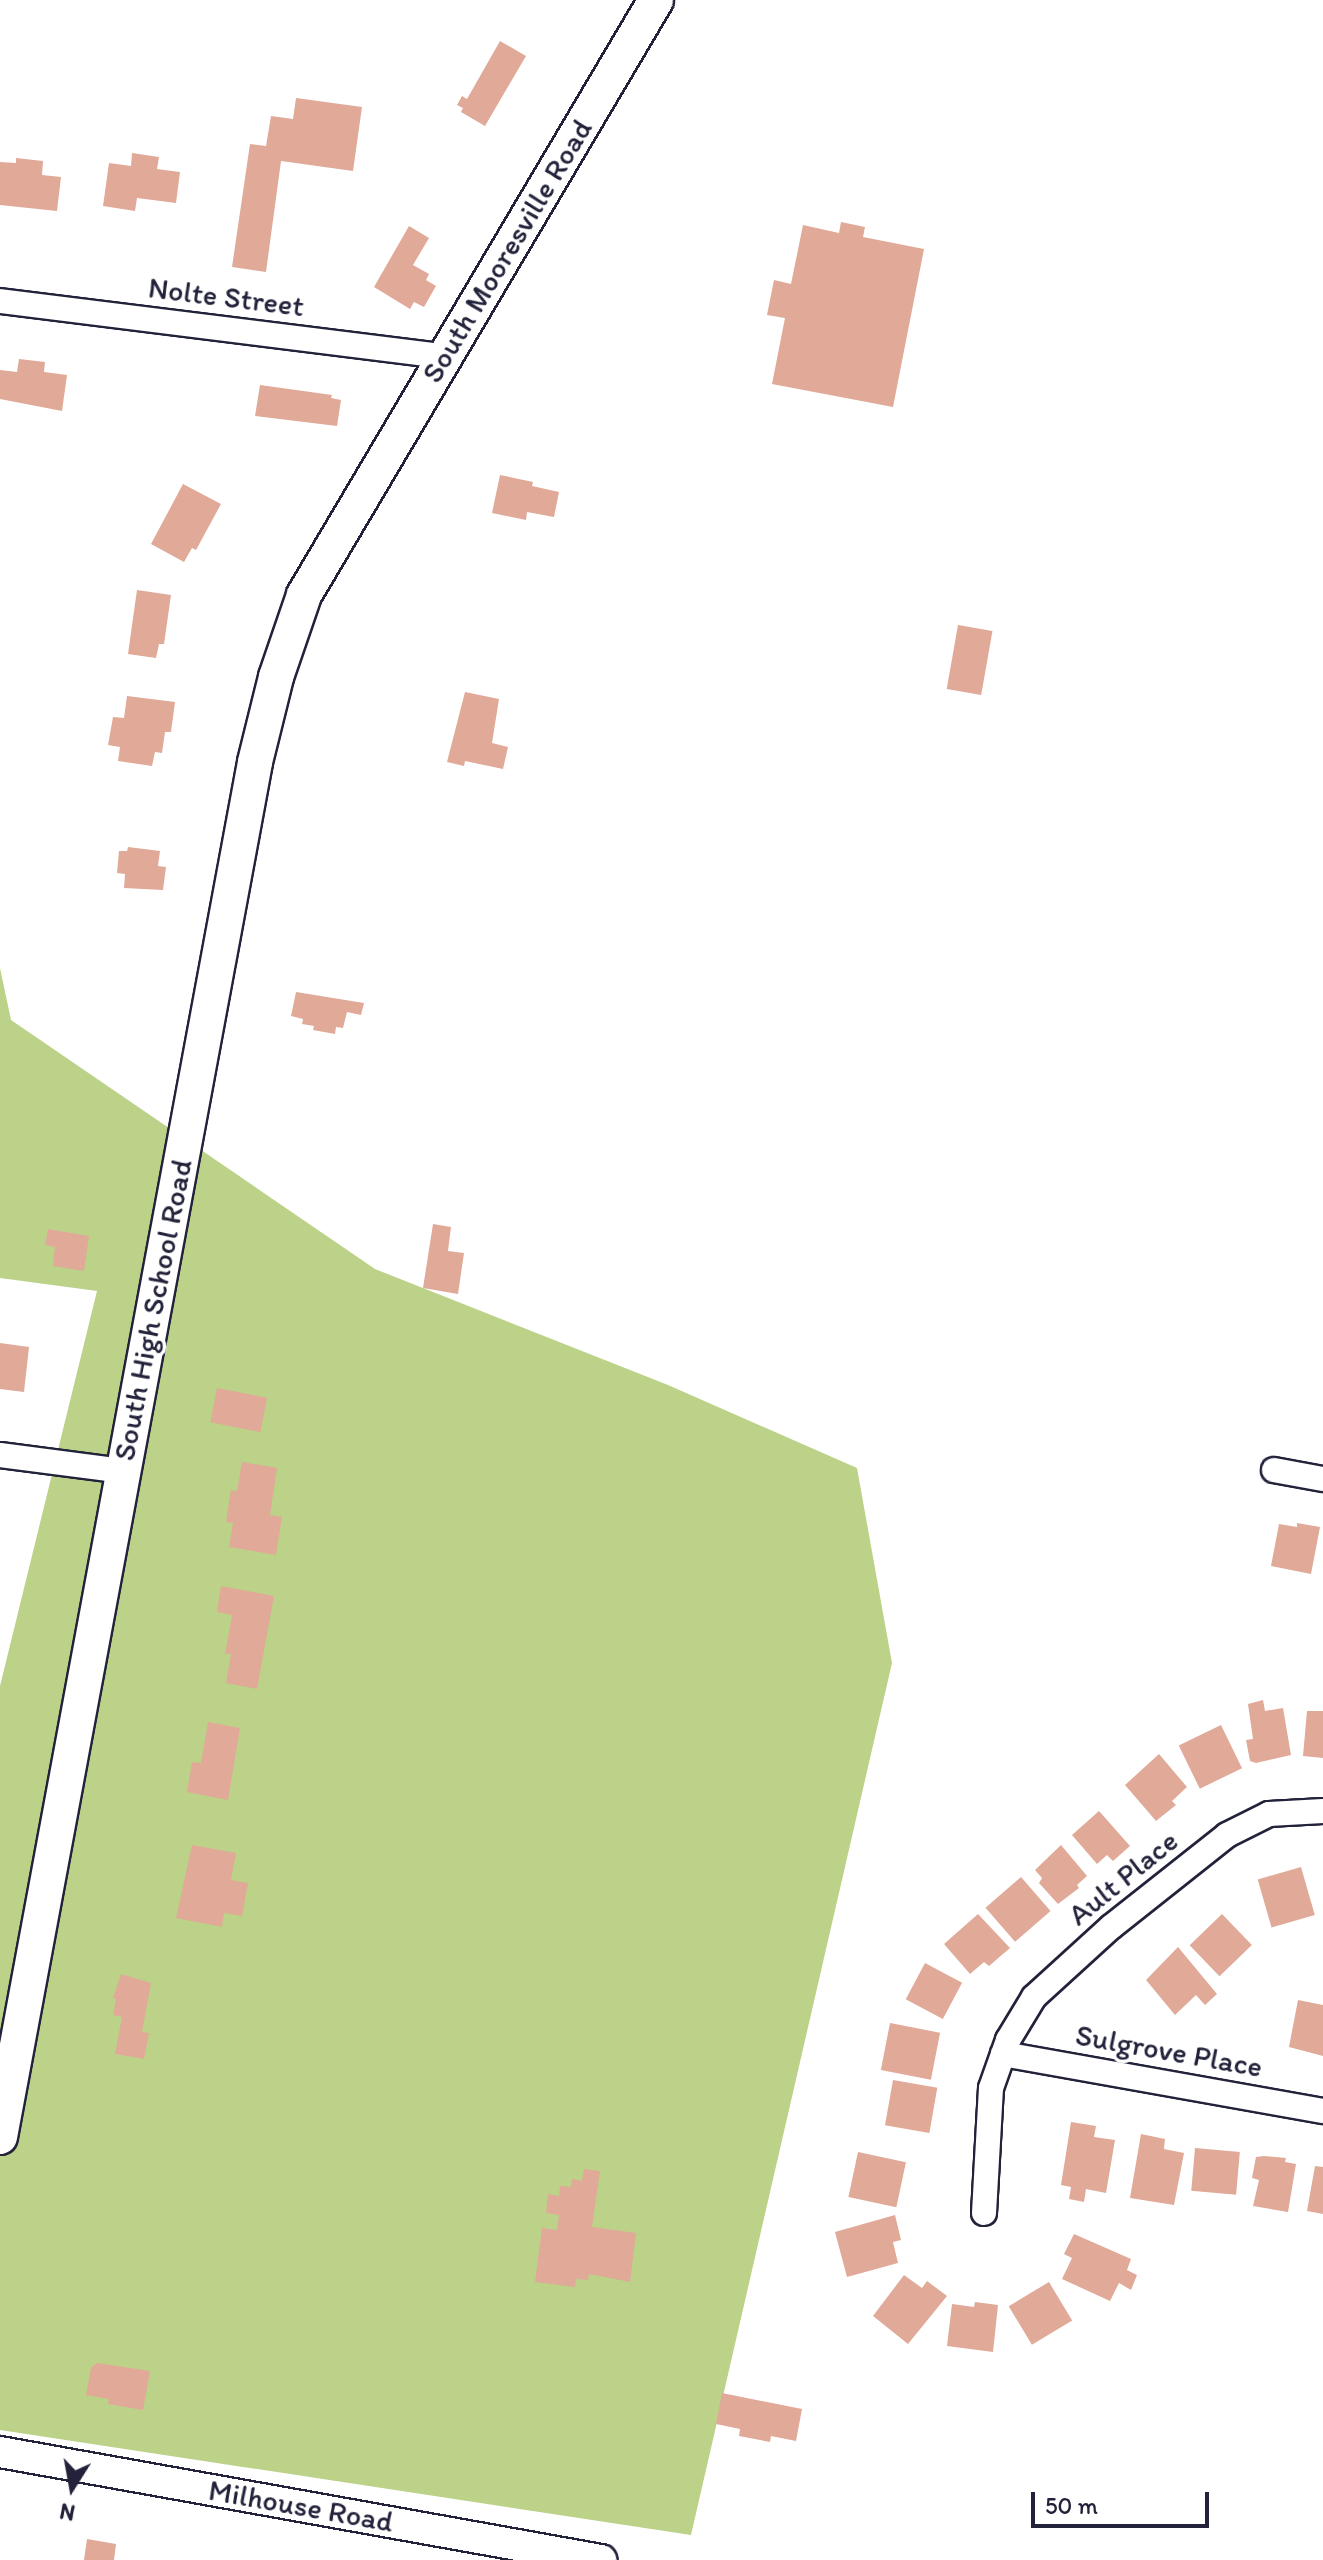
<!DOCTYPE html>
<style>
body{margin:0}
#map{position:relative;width:1323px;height:2560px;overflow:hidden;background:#fff;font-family:Itim,sans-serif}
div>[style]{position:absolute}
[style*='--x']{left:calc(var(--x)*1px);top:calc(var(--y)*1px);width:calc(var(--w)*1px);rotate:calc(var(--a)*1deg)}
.green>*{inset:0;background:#bcd289}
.building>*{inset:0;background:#e0a998;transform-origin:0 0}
.roads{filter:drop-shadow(2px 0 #22223b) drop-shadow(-2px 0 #22223b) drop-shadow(0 2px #22223b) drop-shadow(0 -2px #22223b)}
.minor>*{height:24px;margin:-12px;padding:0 12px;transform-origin:12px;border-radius:12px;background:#fff}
.tertiary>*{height:30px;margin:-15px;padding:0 15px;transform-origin:15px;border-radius:15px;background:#fff}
.secondary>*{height:34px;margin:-17px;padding:0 17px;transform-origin:17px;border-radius:17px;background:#fff}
span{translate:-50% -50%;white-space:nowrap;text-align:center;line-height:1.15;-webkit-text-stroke:7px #fff;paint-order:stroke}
.street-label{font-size:30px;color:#22223b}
.north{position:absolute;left:32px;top:2448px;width:80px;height:80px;-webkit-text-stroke:6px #fff;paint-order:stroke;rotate:191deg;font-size:22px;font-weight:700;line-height:32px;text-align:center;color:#22223b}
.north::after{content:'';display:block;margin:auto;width:28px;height:36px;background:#22223b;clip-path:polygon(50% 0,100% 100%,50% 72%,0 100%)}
.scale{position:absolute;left:1031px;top:2492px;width:178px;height:36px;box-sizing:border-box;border:4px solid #22223b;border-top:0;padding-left:10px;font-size:24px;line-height:28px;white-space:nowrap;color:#22223b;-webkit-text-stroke:6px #fff;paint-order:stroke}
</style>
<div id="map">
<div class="green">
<i style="clip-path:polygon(0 968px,11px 1020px,375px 1269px,668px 1385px,857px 1468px,892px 1663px,691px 2535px,0 2430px,0 1686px,97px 1291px,0 1278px)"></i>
</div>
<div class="building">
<i style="clip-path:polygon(500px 41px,526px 56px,485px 126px,461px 112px,463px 108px,457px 105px,462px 96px,467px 99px)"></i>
<i style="clip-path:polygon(296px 98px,362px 107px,353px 171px,281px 161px,266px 272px,232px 267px,250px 144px,266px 146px,271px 116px,293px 119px)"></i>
<i style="clip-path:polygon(132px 153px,159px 157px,157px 169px,180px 172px,176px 203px,137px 198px,135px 211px,103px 206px,109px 163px,131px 166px)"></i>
<i style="clip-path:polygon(16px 158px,43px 161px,42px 175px,61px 177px,57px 211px,0 205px,0 162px,16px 163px)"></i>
<i style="clip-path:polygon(841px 222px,865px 227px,863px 237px,924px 249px,893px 407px,772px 384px,785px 318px,767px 315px,774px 280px,791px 284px,803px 225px,839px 233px)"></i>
<i style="clip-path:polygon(409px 226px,429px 238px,413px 265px,429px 274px,426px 280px,436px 286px,424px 307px,414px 302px,410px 309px,374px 287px)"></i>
<i style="clip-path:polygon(19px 359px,45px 362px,44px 372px,67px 375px,62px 411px,0 399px,0 370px,17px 372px)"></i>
<i style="clip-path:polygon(260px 385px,332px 395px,331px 398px,341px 400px,337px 426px,255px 416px)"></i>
<i style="clip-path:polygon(500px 475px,533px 482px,532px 486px,559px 492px,554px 517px,527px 512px,526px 520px,492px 513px)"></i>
<i style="clip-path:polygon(183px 484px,221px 504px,196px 550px,192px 548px,184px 562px,151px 544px)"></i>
<i style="clip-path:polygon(137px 590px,171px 595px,164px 644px,159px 644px,156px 658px,128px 654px)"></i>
<i style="left:958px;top:625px;width:35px;height:65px;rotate:10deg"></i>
<i style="clip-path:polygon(465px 692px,499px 699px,492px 743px,508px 747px,503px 769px,465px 761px,464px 766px,447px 762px)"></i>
<i style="clip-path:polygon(127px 696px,175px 702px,171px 732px,165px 732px,162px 753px,155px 752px,152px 766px,118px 761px,120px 747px,108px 745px,113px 717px,124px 718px)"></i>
<i style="clip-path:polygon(128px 847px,160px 851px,158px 866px,166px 867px,163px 890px,124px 888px,125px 874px,117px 873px,119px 851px,127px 851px)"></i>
<i style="clip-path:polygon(296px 992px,364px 1003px,361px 1015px,347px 1012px,343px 1028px,336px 1027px,335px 1034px,313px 1030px,314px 1026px,302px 1024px,303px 1019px,291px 1016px)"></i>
<i style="clip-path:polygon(433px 1224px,451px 1227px,448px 1251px,464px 1253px,458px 1294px,423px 1288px)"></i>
<i style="clip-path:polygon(48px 1229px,89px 1236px,84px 1271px,53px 1266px,55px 1247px,45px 1245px)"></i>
<i style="clip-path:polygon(0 1343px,29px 1347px,24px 1392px,0 1389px)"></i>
<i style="left:217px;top:1388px;width:51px;height:35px;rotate:11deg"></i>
<i style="clip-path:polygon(242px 1462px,277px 1468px,270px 1515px,282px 1517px,276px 1555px,229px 1547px,233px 1523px,226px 1522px,231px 1490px,237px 1491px)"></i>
<i style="clip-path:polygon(1297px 1523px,1320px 1527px,1311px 1574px,1271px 1566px,1279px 1524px,1297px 1527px)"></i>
<i style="clip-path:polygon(221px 1586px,274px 1596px,257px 1689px,226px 1683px,231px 1654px,225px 1654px,232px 1615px,217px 1612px)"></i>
<i style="clip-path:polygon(1263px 1700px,1265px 1711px,1283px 1708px,1291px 1755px,1256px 1763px,1250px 1761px,1246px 1740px,1253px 1739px,1248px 1704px)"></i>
<i style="clip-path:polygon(1307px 1711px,1323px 1711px,1323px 1758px,1303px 1756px)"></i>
<i style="clip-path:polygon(208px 1722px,240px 1728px,228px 1800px,187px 1792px,192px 1762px,201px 1763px)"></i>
<i style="left:1221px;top:1725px;width:48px;height:47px;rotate:64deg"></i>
<i style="clip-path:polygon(1159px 1754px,1187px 1787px,1172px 1801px,1176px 1805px,1156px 1821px,1125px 1785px)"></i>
<i style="clip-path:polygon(1099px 1811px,1130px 1846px,1113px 1861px,1107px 1855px,1097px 1864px,1072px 1835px)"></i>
<i style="clip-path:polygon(192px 1845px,236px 1853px,231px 1880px,248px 1883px,242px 1916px,224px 1913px,222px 1927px,176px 1918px)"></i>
<i style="clip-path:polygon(1061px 1845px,1087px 1876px,1077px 1885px,1079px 1888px,1058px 1904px,1039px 1883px,1042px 1878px,1035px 1870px)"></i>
<i style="left:1301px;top:1867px;width:50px;height:45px;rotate:74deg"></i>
<i style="left:1021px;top:1877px;width:45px;height:47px;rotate:49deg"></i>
<i style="clip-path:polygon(978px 1914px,1010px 1948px,989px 1966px,984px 1962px,970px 1974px,944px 1944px)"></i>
<i style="left:1222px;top:1914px;width:43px;height:45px;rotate:46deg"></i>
<i style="clip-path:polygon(1178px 1947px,1217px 1994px,1205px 2005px,1196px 1995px,1175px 2015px,1146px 1980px)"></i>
<i style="left:925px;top:1963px;width:42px;height:41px;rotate:28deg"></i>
<i style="clip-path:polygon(121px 1974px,151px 1983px,142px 2032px,149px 2033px,144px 2059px,115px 2054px,122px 2017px,113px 2015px,116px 1999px,113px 1998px)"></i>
<i style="clip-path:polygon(1298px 2000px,1323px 2005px,1323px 2056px,1289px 2047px)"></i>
<i style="left:890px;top:2023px;width:51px;height:48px;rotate:11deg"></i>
<i style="left:893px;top:2080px;width:45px;height:46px;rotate:10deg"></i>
<i style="clip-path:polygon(1071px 2122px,1096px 2126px,1094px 2137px,1115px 2140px,1106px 2193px,1086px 2189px,1084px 2202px,1069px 2199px,1071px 2187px,1061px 2185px)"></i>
<i style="clip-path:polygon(1141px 2134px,1165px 2139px,1164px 2149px,1184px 2153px,1174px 2205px,1130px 2198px)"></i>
<i style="left:1195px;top:2148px;width:45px;height:43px;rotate:5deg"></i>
<i style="left:858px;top:2152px;width:49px;height:46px;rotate:12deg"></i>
<i style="clip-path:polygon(1264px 2156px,1286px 2158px,1285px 2162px,1296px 2164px,1288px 2212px,1253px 2206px,1259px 2180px,1252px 2178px,1256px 2157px)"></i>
<i style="clip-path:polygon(1315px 2166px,1323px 2167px,1323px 2214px,1307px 2211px)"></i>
<i style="clip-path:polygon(584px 2169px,600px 2171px,592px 2227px,636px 2233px,630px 2282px,589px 2274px,588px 2280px,576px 2279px,575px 2287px,535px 2282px,542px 2228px,557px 2230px,559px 2215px,546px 2213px,548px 2194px,559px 2196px,560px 2186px,571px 2187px,572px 2179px,582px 2181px)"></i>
<i style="clip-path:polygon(895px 2215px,901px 2240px,893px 2242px,898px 2263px,847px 2277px,835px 2232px)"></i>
<i style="clip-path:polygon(1074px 2234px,1131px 2259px,1127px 2270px,1137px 2275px,1131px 2290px,1119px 2283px,1110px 2301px,1062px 2279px,1072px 2258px,1064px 2254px)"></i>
<i style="clip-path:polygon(904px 2275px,922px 2288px,927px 2281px,947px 2296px,908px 2344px,873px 2316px)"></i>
<i style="left:1049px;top:2282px;width:45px;height:47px;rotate:59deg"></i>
<i style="clip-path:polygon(975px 2302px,998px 2305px,993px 2352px,947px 2346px,952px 2304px,974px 2307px)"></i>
<i style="clip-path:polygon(97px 2363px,150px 2371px,143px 2410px,108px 2404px,109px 2399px,86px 2395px,91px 2368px)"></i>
<i style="clip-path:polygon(722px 2393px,802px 2409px,796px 2441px,771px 2436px,770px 2442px,739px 2436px,740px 2429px,716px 2424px)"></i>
<i style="clip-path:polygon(87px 2539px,116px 2544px,114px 2560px,84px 2560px)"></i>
</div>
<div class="roads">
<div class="minor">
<i style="--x:0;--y:301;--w:446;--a:7.1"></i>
<i style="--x:0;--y:1455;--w:125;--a:7.4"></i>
<i style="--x:1274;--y:1470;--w:50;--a:10.4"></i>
<i style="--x:1003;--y:2054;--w:325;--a:10.1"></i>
<i style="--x:984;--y:2213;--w:125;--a:-86.8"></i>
<i style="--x:991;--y:2088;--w:51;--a:-70.5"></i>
<i style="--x:1008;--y:2040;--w:50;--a:-58.8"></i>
<i style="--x:1034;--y:1997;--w:104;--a:-42.3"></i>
<i style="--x:1111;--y:1927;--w:148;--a:-38.4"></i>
<i style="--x:1227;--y:1835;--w:47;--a:-26.6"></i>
<i style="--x:1269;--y:1814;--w:54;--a:-3.2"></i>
</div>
<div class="tertiary">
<i style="--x:0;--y:2452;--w:611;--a:10.19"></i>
</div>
<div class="secondary">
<i style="--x:0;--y:2137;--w:1398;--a:-79.49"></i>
<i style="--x:255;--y:762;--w:88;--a:-76.1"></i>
<i style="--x:276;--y:677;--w:87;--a:-71.1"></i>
<i style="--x:304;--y:595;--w:691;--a:-59.39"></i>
</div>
</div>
<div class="street-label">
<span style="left:507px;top:251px;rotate:-59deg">South Mooresville Road</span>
<span style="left:226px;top:297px;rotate:7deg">Nolte Street</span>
<span style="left:153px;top:1310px;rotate:-79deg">South High School Road</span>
<span style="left:1123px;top:1878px;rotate:-39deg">Ault Place</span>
<span style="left:1169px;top:2051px;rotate:10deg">Sulgrove Place</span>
<span style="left:301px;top:2506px;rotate:10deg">Milhouse Road</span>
</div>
<div class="north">N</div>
<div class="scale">50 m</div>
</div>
